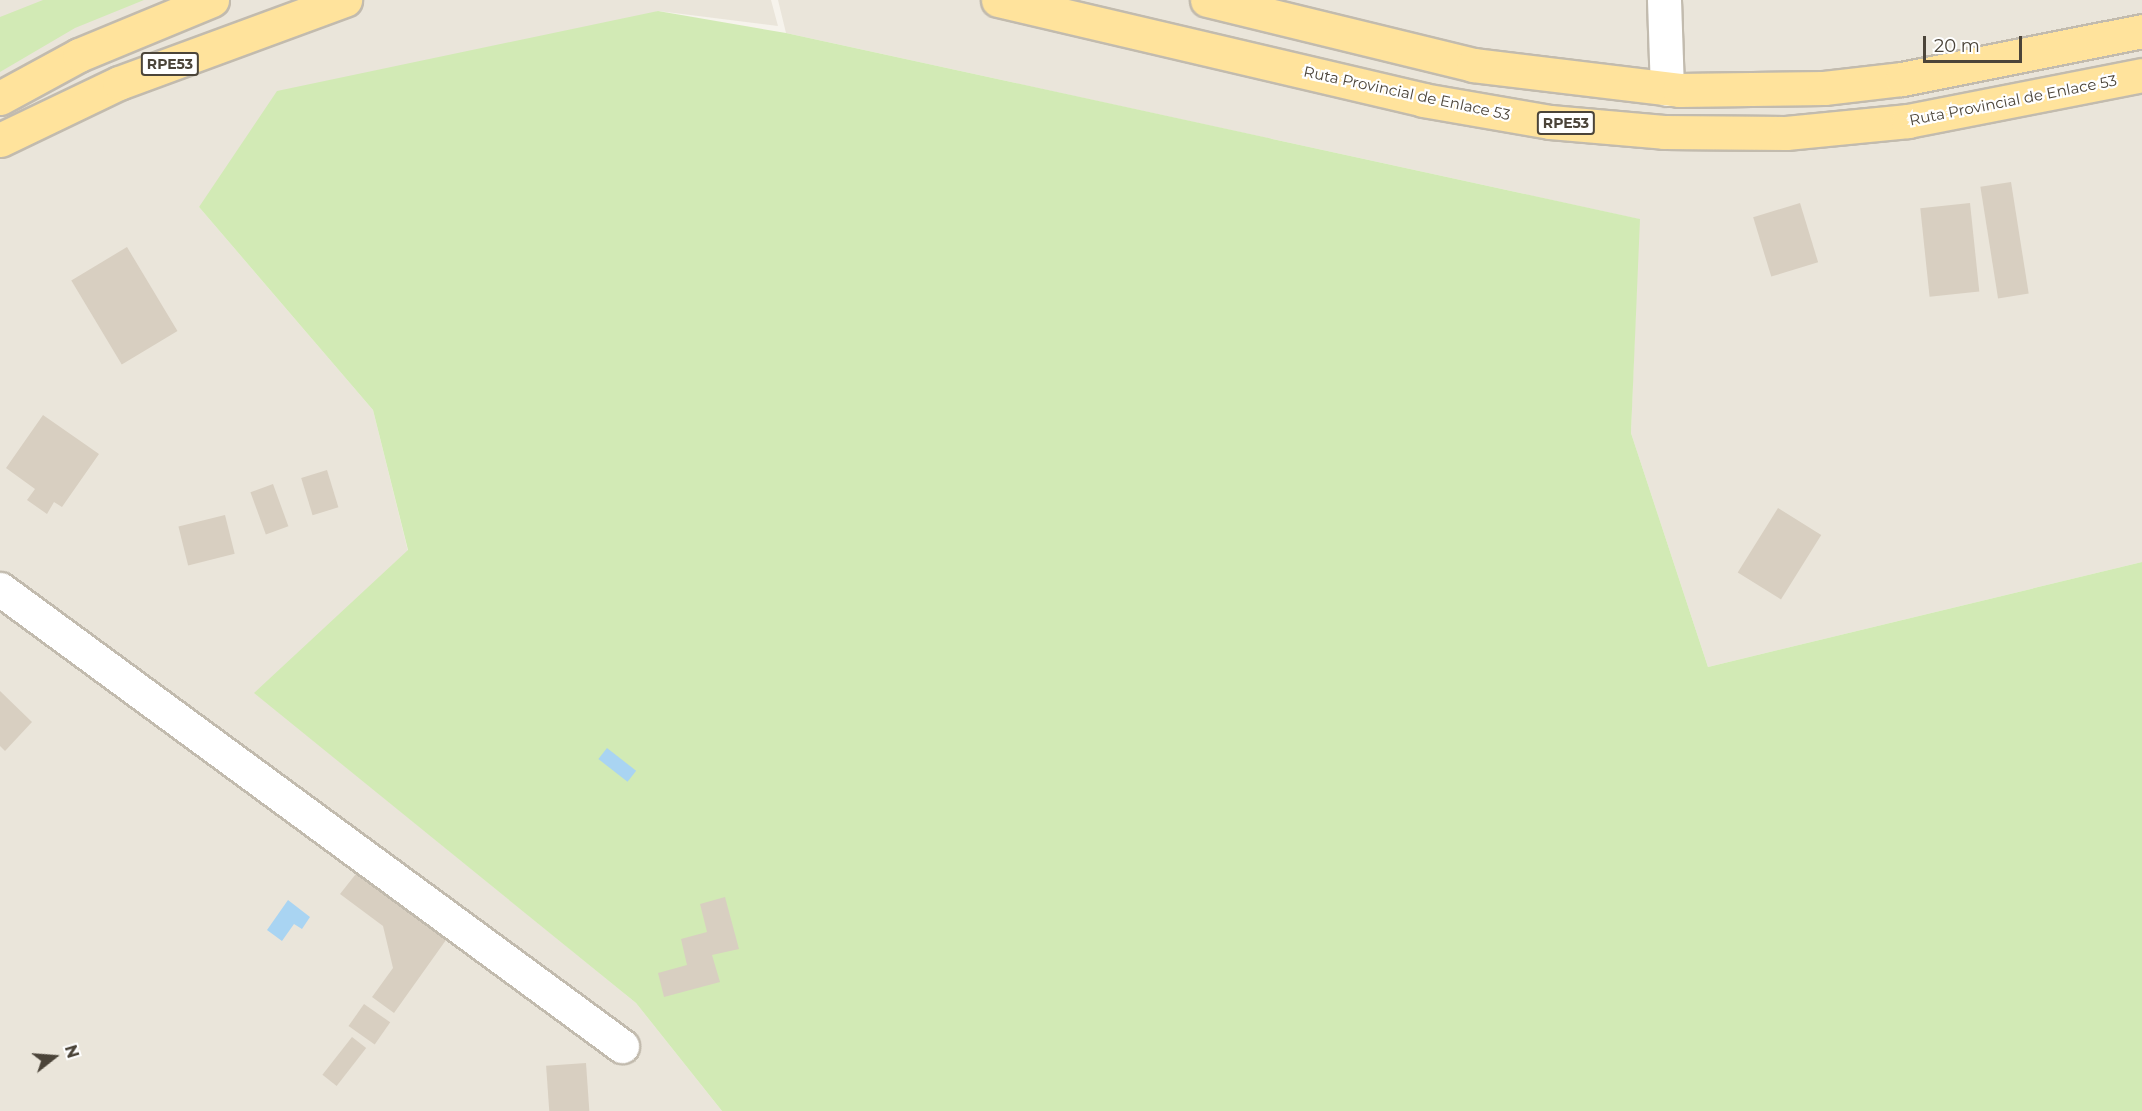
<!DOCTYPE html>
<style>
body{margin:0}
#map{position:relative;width:2142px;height:1111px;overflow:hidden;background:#f6f3ec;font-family:Montserrat,sans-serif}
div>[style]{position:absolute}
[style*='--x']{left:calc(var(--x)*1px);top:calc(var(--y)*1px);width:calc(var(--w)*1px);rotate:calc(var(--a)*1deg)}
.residential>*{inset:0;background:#eae5da}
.green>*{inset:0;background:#d2eab5}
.water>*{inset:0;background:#a9d4f2;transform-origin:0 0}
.building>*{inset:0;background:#d8cfc1;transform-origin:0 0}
.roads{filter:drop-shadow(2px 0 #c2bbae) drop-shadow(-2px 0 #c2bbae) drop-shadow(0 2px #c2bbae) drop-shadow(0 -2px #c2bbae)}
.minor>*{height:33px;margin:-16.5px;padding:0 16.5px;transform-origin:16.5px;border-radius:16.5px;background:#fff}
.primary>*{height:33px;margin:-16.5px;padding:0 16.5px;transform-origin:16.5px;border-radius:16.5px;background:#ffe39c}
span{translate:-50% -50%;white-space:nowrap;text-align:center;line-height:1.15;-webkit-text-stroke:4.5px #fff;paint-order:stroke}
.shield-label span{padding:2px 4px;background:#fff;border:2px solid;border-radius:4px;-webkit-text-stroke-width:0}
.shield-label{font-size:14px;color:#4b4439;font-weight:700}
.street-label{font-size:15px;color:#4b4439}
.north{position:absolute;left:24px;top:1027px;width:60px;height:60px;-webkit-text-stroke:4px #fff;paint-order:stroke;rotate:73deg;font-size:16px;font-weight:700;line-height:24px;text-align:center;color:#4b4439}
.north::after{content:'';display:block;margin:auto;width:21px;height:27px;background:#4b4439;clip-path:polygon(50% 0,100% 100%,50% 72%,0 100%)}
.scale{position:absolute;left:1923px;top:36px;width:99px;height:27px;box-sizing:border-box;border:3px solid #4b4439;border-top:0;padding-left:8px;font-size:18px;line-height:21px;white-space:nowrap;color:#4b4439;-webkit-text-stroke:4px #fff;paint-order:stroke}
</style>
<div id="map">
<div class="residential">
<i style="clip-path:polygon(0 0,771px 0,778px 26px,658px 11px,199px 207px,373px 410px,408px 551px,255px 693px,636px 1003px,722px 1111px,0 1111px)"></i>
<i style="clip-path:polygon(778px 0,2142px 0,2142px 562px,1708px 667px,1631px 433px,1639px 219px,786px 33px)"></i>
</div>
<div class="green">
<i style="clip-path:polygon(43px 0,144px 0,75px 28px,0 72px,0 17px)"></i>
<i style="clip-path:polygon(658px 11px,786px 33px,1640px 219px,1631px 433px,1708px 667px,2142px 562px,2142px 1111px,722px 1111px,636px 1003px,254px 693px,408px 550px,373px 410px,199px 207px,277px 91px)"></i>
</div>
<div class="water">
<i style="left:607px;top:748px;width:37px;height:14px;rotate:38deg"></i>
<i style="clip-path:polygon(288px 900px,310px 917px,302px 929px,294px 924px,282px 941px,267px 930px)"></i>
</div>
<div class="building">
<i style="left:2011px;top:182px;width:113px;height:31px;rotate:81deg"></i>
<i style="left:1800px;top:203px;width:62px;height:49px;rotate:73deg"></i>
<i style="left:1970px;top:203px;width:89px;height:50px;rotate:84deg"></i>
<i style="left:127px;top:247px;width:98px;height:65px;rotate:59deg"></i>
<i style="clip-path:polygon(43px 415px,99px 454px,62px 507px,54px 502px,47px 514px,27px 500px,35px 489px,6px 468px)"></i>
<i style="left:327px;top:470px;width:39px;height:27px;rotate:73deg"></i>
<i style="left:273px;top:484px;width:45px;height:24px;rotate:70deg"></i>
<i style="left:1778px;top:508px;width:51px;height:76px;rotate:32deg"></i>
<i style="left:225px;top:515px;width:40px;height:48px;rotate:76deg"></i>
<i style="clip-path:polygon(0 691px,32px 722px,5px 751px,0 746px)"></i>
<i style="clip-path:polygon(359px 870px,446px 940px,394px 1013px,372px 997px,393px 968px,383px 926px,340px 894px)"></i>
<i style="clip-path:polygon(725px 897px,739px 949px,712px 955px,720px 982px,664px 997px,658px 973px,687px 965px,681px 939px,707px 932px,700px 904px)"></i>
<i style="left:364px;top:1004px;width:32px;height:27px;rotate:35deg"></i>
<i style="left:352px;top:1037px;width:18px;height:48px;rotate:38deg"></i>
<i style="left:586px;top:1063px;width:48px;height:40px;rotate:86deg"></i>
</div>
<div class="roads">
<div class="minor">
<i style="--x:1664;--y:0;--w:89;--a:88.1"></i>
<i style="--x:0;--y:589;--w:772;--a:36.31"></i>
</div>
<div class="primary">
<i style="--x:998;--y:0;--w:437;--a:13.2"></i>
<i style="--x:1423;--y:100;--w:129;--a:9.8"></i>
<i style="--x:1550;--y:122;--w:114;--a:5"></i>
<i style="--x:1664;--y:132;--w:122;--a:0.5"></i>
<i style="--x:1786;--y:133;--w:123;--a:-5.6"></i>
<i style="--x:1908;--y:121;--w:238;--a:-11.1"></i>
<i style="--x:1207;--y:0;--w:274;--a:13.7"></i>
<i style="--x:1473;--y:65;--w:208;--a:6.9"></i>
<i style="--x:1679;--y:90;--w:145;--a:-0.8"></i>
<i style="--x:1824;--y:88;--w:79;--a:-6.6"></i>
<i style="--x:1902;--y:79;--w:245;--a:-11.3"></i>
<i style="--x:0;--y:98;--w:90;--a:-28.6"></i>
<i style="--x:79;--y:55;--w:144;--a:-22.5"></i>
<i style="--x:0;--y:140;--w:132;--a:-25.6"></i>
<i style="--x:119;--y:83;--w:241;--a:-20.2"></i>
</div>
</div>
<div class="shield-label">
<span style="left:170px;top:64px">RPE53</span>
<span style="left:1566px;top:123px">RPE53</span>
</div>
<div class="street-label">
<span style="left:1407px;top:93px;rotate:12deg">Ruta Provincial de Enlace 53</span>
<span style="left:2013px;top:100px;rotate:-11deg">Ruta Provincial de Enlace 53</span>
</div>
<div class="north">N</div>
<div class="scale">20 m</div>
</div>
